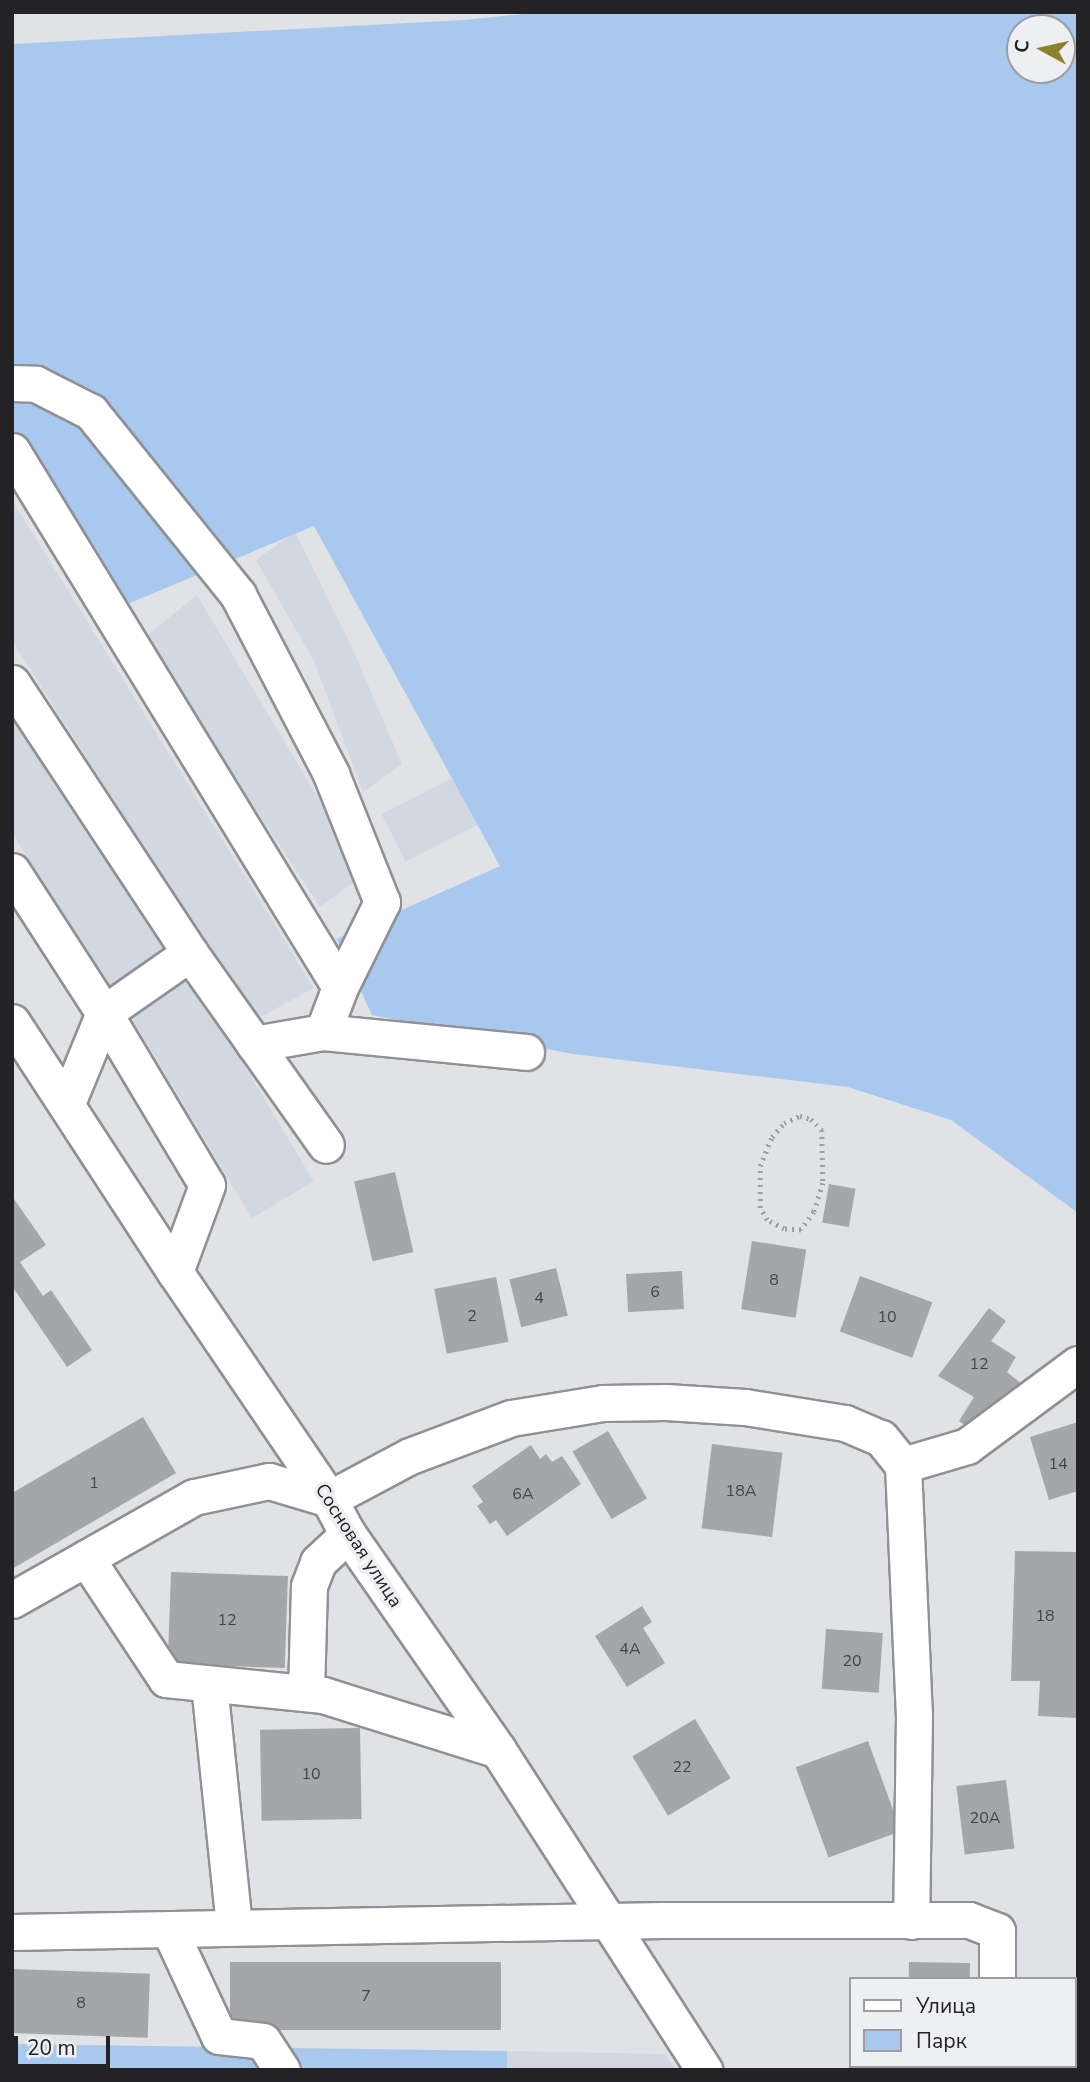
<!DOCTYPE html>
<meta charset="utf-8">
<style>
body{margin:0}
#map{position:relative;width:1090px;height:2082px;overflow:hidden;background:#e0e2e5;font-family:"Nunito Sans",sans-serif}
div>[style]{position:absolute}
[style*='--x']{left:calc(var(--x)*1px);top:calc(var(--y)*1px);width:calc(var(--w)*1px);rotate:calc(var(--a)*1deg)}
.built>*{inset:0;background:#d1d8e1;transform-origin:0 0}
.green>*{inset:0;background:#a9c8ed}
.building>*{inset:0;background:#a4a6a8;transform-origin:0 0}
.path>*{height:4.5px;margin-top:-2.25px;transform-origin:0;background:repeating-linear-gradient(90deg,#9e9fa2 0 2px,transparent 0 7px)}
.roads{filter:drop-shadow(2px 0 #8f9194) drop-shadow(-2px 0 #8f9194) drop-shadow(0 2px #8f9194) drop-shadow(0 -2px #8f9194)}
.minor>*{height:35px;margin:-17.5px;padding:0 17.5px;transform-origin:17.5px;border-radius:17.5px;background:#fff}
span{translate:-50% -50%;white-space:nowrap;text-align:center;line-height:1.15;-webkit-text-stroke:7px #edeff2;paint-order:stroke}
.number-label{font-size:16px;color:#434446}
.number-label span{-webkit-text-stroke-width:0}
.street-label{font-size:19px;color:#232325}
.frame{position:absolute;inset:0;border:14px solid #232325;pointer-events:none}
.legend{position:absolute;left:849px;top:1977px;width:228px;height:91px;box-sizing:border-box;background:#edeff2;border:2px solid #9c9da0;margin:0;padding:9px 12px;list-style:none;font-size:21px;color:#232325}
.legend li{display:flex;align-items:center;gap:14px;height:35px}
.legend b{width:35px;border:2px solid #9c9da0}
.north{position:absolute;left:1006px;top:14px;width:70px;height:70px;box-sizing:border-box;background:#edeff2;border:2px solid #9c9da0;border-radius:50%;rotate:278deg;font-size:19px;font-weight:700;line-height:28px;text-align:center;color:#232325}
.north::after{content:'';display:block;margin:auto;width:24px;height:32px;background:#8c822a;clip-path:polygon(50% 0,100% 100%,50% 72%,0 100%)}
.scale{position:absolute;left:14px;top:2036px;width:96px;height:32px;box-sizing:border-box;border:4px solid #232325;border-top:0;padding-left:9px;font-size:21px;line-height:24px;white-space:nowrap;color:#232325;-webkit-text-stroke:5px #edeff2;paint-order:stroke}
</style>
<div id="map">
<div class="built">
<i style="clip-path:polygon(12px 500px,314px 988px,255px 1020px,12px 641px)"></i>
<i style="clip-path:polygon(295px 532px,354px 652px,402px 764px,363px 792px,314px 661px,256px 560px)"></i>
<i style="clip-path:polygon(197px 595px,364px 875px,320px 907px,144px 638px)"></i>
<i style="clip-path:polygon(12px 712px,169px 948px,109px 986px,12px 833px)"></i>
<i style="left:533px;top:737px;width:53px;height:170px;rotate:63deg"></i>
<i style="left:188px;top:972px;width:244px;height:72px;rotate:59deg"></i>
<i style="clip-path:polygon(507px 2051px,665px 2054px,676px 2070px,507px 2070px)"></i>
</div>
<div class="green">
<i style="clip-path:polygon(evenodd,543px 12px,1078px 12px,1078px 1213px,951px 1120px,848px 1087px,573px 1054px,372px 1015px,337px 939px,500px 866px,314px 526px,130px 603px,12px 488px,12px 44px,464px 20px,543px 12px,1020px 28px,1062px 28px,1062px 70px,1020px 70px,1020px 28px)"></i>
<i style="clip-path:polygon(12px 2044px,507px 2051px,507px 2070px,12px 2070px)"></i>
</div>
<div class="building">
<i style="left:395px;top:1172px;width:82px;height:42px;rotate:77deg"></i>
<i style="left:829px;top:1184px;width:27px;height:39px;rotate:10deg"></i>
<i style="clip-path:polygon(12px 1196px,46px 1245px,20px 1262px,43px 1296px,51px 1290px,92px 1350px,67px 1367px,12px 1286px)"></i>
<i style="left:752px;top:1241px;width:55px;height:69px;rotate:9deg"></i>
<i style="left:556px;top:1268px;width:49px;height:48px;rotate:76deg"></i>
<i style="left:682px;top:1271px;width:38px;height:56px;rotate:87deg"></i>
<i style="left:860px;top:1276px;width:77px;height:59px;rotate:20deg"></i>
<i style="left:496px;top:1277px;width:66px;height:63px;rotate:79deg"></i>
<i style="clip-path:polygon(989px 1308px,1006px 1321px,991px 1341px,1016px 1357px,1007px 1372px,1028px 1389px,973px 1431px,959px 1421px,974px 1397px,938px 1376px)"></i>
<i style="clip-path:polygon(143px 1417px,176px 1473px,12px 1569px,12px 1493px)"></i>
<i style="clip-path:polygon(1078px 1422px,1078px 1491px,1049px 1500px,1030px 1437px)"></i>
<i style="left:608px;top:1431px;width:78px;height:41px;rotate:60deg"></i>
<i style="left:712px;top:1444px;width:71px;height:85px;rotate:7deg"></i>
<i style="clip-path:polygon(531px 1445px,540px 1459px,546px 1454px,552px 1462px,562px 1456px,581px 1484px,507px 1536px,496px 1520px,490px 1524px,477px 1506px,483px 1502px,472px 1486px)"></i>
<i style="clip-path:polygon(1015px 1551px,1078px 1552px,1077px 1718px,1038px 1716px,1040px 1681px,1011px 1681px)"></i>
<i style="left:171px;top:1572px;width:117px;height:92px;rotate:2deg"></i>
<i style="clip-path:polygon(642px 1606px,652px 1622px,643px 1628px,665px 1663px,627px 1687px,595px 1636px)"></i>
<i style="left:826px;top:1629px;width:57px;height:60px;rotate:4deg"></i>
<i style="left:695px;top:1719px;width:69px;height:73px;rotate:59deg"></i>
<i style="left:360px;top:1728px;width:91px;height:100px;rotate:89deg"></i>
<i style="left:868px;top:1741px;width:96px;height:77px;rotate:70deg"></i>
<i style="left:1006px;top:1780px;width:69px;height:50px;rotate:83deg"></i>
<i style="left:230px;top:1962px;width:271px;height:68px"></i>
<i style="left:909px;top:1962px;width:61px;height:17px;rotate:1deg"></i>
<i style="left:12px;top:1969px;width:138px;height:64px;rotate:2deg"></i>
<i style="left:907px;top:2066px;width:61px;height:4px"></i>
</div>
<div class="path">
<i style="--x:800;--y:1116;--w:11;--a:15"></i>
<i style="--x:811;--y:1119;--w:16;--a:45"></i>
<i style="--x:822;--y:1130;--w:53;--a:88.9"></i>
<i style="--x:823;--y:1183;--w:30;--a:107"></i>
<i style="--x:814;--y:1212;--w:22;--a:126"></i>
<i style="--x:801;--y:1230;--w:17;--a:-177"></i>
<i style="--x:784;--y:1229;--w:19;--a:-152"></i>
<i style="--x:767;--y:1220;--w:14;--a:-120"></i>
<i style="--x:760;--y:1208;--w:42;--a:-90"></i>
<i style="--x:760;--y:1166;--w:31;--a:-68"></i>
<i style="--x:772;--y:1137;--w:18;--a:-49"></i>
<i style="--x:784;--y:1123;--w:17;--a:-24"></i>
</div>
<div class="roads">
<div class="minor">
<i style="--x:12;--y:383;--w:24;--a:2"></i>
<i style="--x:36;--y:384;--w:62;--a:27"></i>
<i style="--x:91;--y:412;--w:235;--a:51.2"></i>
<i style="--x:238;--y:595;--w:202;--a:62.5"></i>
<i style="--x:331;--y:774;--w:138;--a:68.3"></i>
<i style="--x:382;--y:902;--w:95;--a:116.3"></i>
<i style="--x:340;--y:987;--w:48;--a:110.7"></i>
<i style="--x:12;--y:451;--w:628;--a:58.54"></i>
<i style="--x:12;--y:683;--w:323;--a:56.6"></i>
<i style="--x:190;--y:953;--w:235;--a:54.7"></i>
<i style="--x:12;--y:871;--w:169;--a:57.1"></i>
<i style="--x:104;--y:1013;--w:200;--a:59.1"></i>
<i style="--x:207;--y:1185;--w:93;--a:110.2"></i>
<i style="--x:12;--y:1022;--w:298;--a:56.9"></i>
<i style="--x:175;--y:1272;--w:274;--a:55.8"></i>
<i style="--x:329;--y:1499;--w:40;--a:62"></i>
<i style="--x:348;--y:1534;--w:263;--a:55.2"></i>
<i style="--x:498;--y:1750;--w:381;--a:57.2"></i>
<i style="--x:254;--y:1044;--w:70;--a:-9.9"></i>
<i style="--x:323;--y:1032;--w:204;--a:5.6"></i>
<i style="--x:67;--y:1103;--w:97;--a:-67.7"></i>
<i style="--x:104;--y:1013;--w:105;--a:-34.9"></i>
<i style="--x:903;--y:1465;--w:67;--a:-16.5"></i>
<i style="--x:967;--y:1446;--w:138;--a:-36.5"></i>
<i style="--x:86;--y:1558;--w:145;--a:56.5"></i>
<i style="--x:166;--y:1679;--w:158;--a:5.8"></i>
<i style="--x:323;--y:1695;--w:183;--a:17.4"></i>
<i style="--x:12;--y:1600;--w:209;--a:-29.5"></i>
<i style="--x:194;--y:1497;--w:77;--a:-12"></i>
<i style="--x:269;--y:1481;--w:63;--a:16.7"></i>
<i style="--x:329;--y:1499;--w:92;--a:-28"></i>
<i style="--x:410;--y:1456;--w:108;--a:-20.6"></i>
<i style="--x:511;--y:1418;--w:93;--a:-9.3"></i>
<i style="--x:603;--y:1403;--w:63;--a:-0.9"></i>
<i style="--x:666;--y:1402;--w:79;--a:3.6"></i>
<i style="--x:745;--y:1407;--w:101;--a:9.1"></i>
<i style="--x:845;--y:1423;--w:39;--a:23"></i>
<i style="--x:881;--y:1438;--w:35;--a:51"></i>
<i style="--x:903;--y:1465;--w:250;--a:87.5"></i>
<i style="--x:914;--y:1715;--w:206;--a:90.8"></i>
<i style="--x:209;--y:1684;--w:245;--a:84.1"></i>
<i style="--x:306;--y:1693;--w:107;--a:-88.4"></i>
<i style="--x:309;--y:1586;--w:26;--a:-69"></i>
<i style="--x:318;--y:1562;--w:41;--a:-43"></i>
<i style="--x:169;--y:1929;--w:118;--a:65"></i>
<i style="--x:219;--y:2036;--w:44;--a:6.5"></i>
<i style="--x:263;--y:2041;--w:35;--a:57"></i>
<i style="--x:12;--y:1932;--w:651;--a:-1.06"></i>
<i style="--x:663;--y:1920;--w:306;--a:0"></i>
<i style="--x:969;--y:1920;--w:30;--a:21"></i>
<i style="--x:997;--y:1931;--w:48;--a:90"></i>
<i style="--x:995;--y:2070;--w:4;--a:-76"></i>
</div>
</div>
<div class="number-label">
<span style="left:774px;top:1280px">8</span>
<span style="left:655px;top:1292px">6</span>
<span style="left:539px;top:1298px">4</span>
<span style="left:472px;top:1316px">2</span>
<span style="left:887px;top:1317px">10</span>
<span style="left:979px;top:1364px">12</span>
<span style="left:1058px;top:1464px">14</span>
<span style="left:94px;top:1483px">1</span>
<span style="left:741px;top:1491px">18А</span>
<span style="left:523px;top:1494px">6А</span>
<span style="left:1045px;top:1616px">18</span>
<span style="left:227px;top:1620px">12</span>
<span style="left:630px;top:1649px">4А</span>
<span style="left:852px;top:1661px">20</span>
<span style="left:682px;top:1767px">22</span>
<span style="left:311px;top:1774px">10</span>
<span style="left:985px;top:1818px">20А</span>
<span style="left:366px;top:1996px">7</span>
<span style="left:81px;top:2003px">8</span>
</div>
<div class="street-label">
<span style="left:358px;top:1546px;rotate:57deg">Сосновая улица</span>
</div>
<div class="frame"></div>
<ul class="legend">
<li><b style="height:9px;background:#fff"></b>Улица</li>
<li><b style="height:19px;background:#a9c8ed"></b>Парк</li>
</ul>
<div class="north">С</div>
<div class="scale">20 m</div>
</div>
